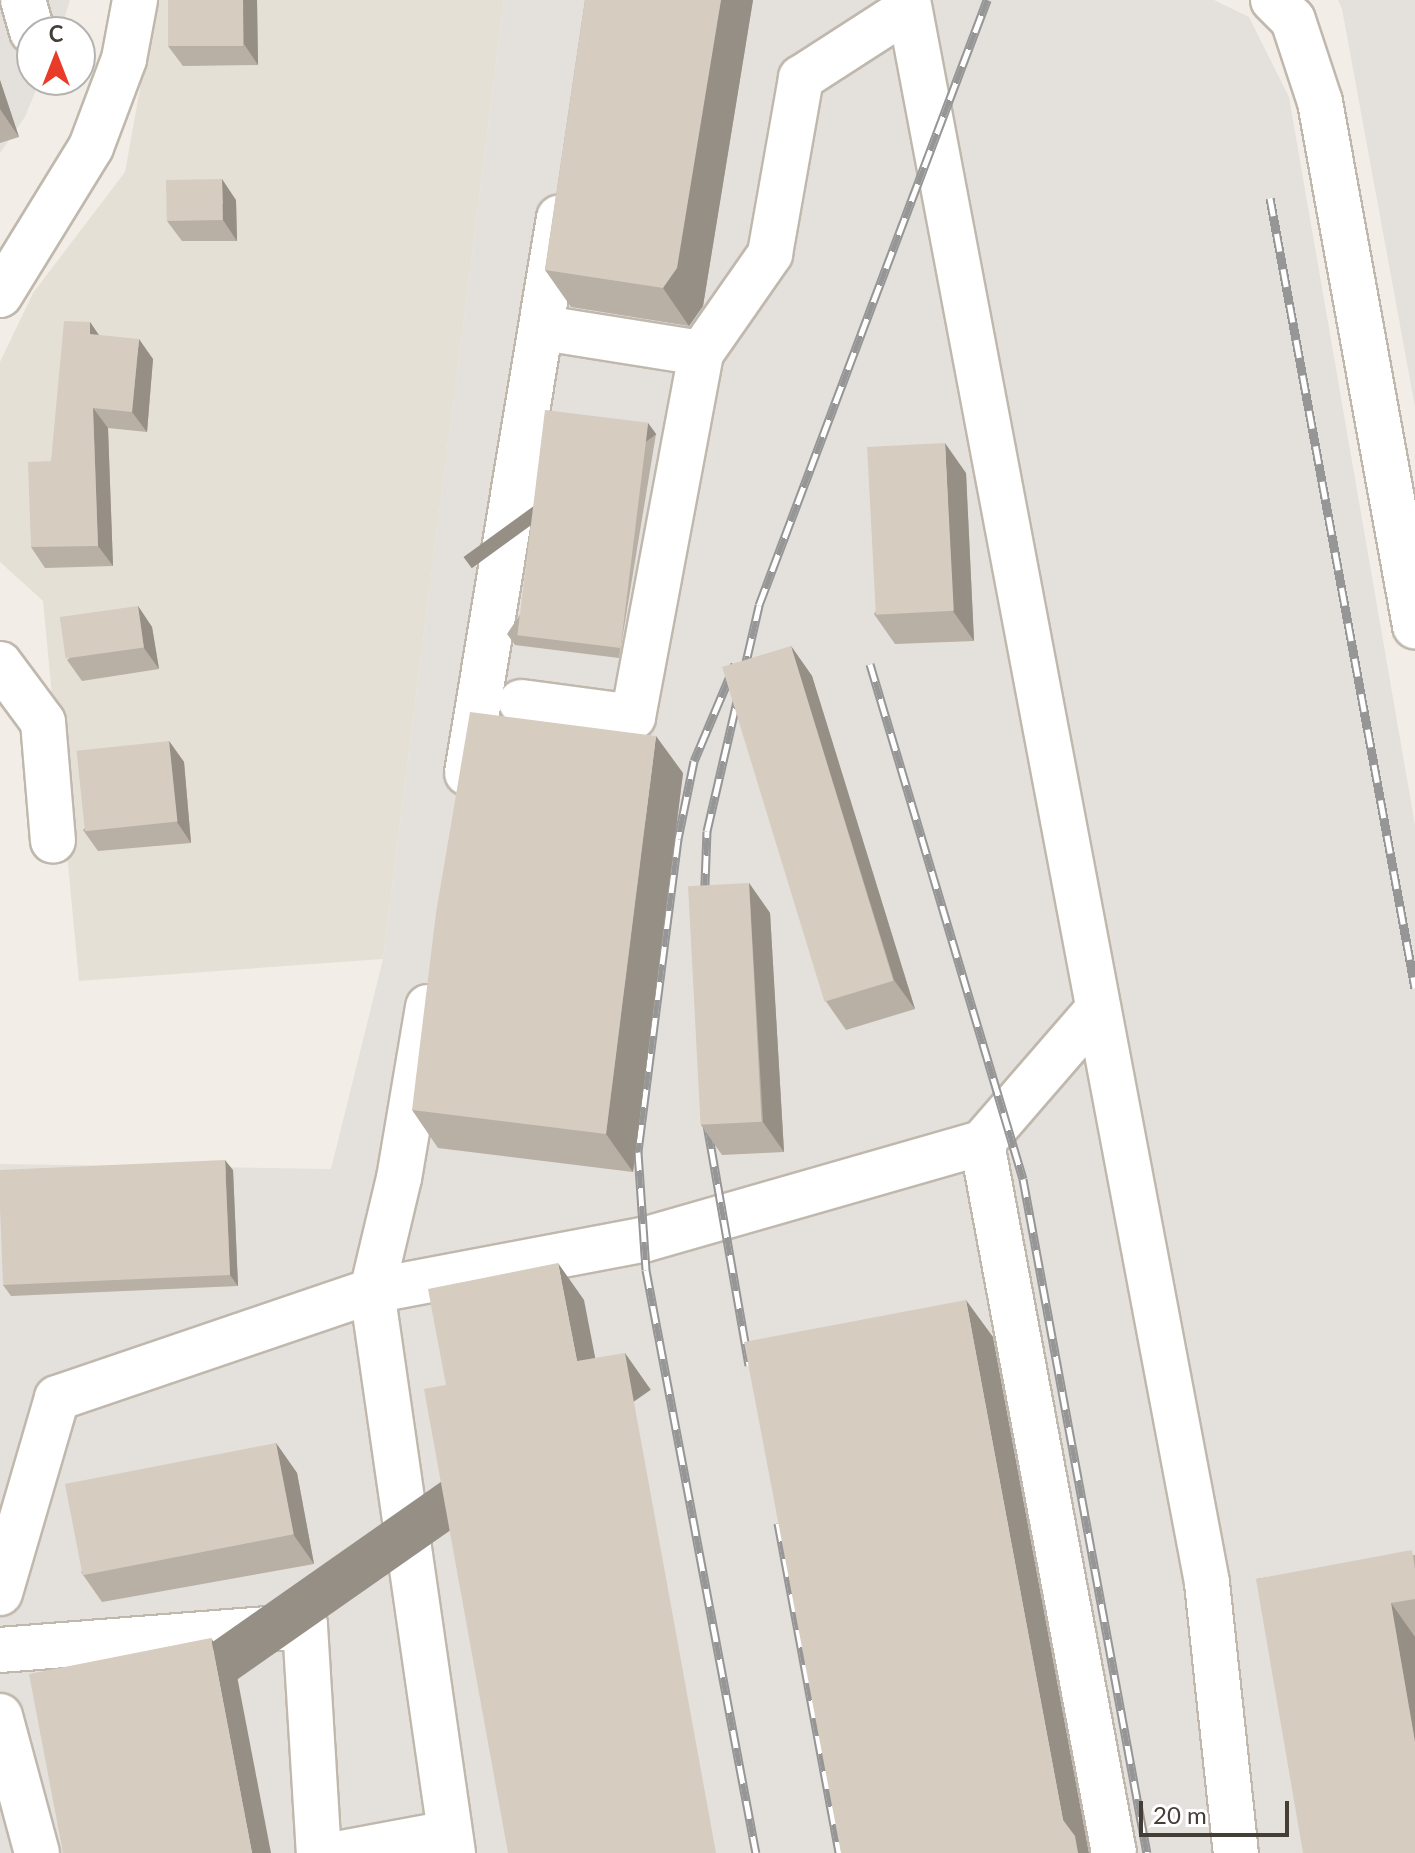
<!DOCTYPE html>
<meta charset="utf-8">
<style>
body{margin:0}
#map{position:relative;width:1415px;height:1853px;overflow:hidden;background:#f2eee7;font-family:Lato,sans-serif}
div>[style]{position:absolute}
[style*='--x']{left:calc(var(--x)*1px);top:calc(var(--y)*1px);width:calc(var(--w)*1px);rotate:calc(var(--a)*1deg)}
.residential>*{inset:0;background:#e5e0d6}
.industrial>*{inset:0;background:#e4e0dc}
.roads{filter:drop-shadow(2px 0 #c0b8ad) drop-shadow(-2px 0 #c0b8ad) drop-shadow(0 2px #c0b8ad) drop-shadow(0 -2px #c0b8ad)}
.minor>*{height:44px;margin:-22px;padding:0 22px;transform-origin:22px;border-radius:22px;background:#fff}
.rail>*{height:9px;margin-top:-4.5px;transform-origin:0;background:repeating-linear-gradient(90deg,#fff 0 18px,#969696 0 36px);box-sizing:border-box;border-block:2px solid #969696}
.wall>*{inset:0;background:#b8afa5}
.shaded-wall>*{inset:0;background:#968f86;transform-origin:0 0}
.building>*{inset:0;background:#d6ccc0;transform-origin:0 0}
span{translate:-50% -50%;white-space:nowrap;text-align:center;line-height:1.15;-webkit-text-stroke:6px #fff;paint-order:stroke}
.north{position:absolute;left:16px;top:16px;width:80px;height:80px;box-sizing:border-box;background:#fff;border:2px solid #b4b2af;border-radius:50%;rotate:0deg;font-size:22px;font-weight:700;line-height:32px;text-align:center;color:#443e37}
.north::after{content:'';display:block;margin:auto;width:28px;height:36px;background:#e83b28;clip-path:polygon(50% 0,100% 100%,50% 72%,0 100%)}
.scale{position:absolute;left:1139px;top:1801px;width:150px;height:36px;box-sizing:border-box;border:4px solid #443e37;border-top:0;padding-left:10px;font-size:24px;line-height:28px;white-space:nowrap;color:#443e37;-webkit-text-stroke:6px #fff;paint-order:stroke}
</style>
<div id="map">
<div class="residential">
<i style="clip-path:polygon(156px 0,504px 0,383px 959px,79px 981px,43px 601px,0 562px,0 362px,33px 293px,125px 172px)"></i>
</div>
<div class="industrial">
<i style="clip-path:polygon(0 0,70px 0,60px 32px,32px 32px,32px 80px,40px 80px,25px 117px,0 153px)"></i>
<i style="clip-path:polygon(504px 0,1214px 0,1249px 17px,1289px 97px,1415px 825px,1415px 1853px,0 1853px,0 1164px,331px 1169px,383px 959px)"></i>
<i style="clip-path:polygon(1338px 0,1415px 0,1415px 407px,1342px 9px)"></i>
</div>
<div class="roads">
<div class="minor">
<i style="--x:23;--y:0;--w:33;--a:74"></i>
<i style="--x:908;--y:0;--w:1611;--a:79.3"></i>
<i style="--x:1207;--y:1583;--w:272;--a:83.9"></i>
<i style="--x:1273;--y:0;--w:28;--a:45"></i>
<i style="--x:1293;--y:20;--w:86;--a:71.8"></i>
<i style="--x:1320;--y:102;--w:533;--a:79.72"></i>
<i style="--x:0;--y:295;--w:174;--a:-58.4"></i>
<i style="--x:91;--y:147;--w:94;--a:-69.4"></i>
<i style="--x:124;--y:59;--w:60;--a:-79.4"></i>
<i style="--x:543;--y:328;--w:160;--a:9"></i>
<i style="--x:0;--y:664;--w:72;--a:53.4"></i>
<i style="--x:43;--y:722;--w:119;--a:85.2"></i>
<i style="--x:521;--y:702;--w:113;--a:7.6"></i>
<i style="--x:633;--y:717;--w:370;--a:-79.4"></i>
<i style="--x:701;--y:353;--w:121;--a:-55.1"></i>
<i style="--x:770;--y:254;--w:179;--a:-80"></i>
<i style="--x:801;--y:78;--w:127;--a:-32.8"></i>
<i style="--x:467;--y:773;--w:563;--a:-80.59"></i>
<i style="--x:428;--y:1007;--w:173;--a:99.6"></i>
<i style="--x:399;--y:1178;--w:116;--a:103.4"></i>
<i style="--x:372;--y:1291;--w:568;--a:81.8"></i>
<i style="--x:982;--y:1143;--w:177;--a:-49.1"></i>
<i style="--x:0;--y:1593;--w:203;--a:-73.7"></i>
<i style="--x:57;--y:1398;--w:333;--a:-18.8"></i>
<i style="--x:372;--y:1291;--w:276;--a:-10.7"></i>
<i style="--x:643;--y:1240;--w:353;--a:-16"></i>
<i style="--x:982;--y:1143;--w:722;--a:79.47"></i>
<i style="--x:0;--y:1650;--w:306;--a:-4.5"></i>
<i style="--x:305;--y:1626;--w:227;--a:86.5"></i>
<i style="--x:0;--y:1716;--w:142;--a:74.9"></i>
<i style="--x:341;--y:1853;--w:110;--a:-10.5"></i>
</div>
</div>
<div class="rail">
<i style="--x:1270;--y:198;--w:803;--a:79.6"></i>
<i style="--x:735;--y:664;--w:105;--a:112.9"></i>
<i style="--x:694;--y:761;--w:80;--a:101.6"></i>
<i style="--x:678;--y:839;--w:316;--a:97.3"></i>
<i style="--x:638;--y:1152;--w:118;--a:86.1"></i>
<i style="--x:646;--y:1270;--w:593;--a:79.32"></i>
<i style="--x:870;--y:664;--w:537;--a:73.45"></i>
<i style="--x:1023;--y:1179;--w:685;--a:79.58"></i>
<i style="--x:704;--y:909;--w:78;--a:-87.8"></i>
<i style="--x:707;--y:831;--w:232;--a:-77"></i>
<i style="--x:759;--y:605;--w:647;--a:-69.35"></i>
<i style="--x:705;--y:1113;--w:256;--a:80.1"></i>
<i style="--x:778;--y:1523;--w:336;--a:79.5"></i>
</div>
<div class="wall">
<i style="clip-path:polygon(257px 0,258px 65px,183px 66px,168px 46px)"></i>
<i style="clip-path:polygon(585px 0,753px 0,703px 306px,689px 326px,571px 307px,545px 270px)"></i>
<i style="clip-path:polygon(0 80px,19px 137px,0 143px)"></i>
<i style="clip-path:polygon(236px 200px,237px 241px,182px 241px,167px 221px)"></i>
<i style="clip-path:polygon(90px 322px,99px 335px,153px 359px,147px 432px,108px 428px,113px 566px,45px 568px,31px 547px,51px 461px)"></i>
<i style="clip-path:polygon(648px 423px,656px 434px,619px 658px,515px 645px,507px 634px)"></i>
<i style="clip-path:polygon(966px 473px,974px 641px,895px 644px,874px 614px)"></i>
<i style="clip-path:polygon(138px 606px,152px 627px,159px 669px,82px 681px,67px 660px)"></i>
<i style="clip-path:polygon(791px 646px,812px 676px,915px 1009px,846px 1030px,825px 1000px)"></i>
<i style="clip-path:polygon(169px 741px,184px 762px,191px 843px,98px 851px,83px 830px)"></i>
<i style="clip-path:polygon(683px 773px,633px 1172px,438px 1148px,412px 1110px)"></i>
<i style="clip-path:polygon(749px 883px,770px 913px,784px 1152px,722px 1155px,701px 1125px)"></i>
<i style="clip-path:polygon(233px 1170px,238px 1286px,11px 1296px,3px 1285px)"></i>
<i style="clip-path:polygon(276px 1443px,297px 1473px,314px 1564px,102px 1602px,81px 1572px)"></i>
<i style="clip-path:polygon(1415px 1555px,1415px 1853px,1256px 1579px)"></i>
</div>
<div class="shaded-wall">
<i style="clip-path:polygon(243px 0,257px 0,258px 65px,244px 44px)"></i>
<i style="clip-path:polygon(721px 0,753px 0,703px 306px,689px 326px,663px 288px)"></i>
<i style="clip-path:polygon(0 80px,19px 137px,0 109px)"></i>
<i style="clip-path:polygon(222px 179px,236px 200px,237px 241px,223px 220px)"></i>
<i style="clip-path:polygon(90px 322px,104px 343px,90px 334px)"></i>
<i style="clip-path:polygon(139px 339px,153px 359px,147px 432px,132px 412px)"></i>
<i style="clip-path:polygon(93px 408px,108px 428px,113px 566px,98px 546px)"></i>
<i style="left:648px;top:423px;width:14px;height:228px;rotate:54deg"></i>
<i style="clip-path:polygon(945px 443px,966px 473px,974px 641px,953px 611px)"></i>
<i style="clip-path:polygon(138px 606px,152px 627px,159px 669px,144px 648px)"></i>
<i style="clip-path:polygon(791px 646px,812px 676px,915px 1009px,894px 980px)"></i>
<i style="clip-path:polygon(656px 736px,683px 773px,633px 1172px,606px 1134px)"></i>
<i style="clip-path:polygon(169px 741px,184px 762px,191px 843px,177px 822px)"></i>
<i style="clip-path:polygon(749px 883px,770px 913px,784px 1152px,763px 1122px)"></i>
<i style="clip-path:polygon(225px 1160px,233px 1170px,238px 1286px,230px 1275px)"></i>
<i style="clip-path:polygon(558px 1263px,584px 1300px,603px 1398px,577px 1361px)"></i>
<i style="clip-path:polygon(966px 1300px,993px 1337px,1089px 1853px,1078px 1853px,1063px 1820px)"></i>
<i style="left:625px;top:1353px;width:45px;height:508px;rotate:55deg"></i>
<i style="clip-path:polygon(276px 1443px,297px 1473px,314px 1564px,293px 1534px)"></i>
<i style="clip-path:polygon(1391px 1603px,1415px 1637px,1415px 1742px)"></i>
<i style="clip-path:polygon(211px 1638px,237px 1676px,271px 1853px,252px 1853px)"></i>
</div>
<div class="building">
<i style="left:168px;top:0;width:75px;height:46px"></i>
<i style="clip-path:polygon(585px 0,721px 0,677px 268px,663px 288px,545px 270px)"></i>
<i style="left:222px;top:179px;width:41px;height:56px;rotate:89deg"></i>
<i style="clip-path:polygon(64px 321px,90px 322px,90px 334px,139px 339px,132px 412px,93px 408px,98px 546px,31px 547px,28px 462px,51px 461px)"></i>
<i style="left:545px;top:410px;width:104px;height:227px;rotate:7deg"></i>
<i style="left:945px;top:443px;width:168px;height:78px;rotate:87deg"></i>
<i style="left:138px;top:606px;width:42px;height:79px;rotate:82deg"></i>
<i style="left:791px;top:646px;width:350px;height:72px;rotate:73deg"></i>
<i style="clip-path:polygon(470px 712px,656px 736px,606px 1134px,412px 1110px,436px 913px)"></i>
<i style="left:169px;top:741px;width:81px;height:93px;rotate:84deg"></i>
<i style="left:749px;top:883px;width:239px;height:61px;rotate:87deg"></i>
<i style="clip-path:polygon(225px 1160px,230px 1275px,3px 1285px,0 1207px,0 1170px)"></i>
<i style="clip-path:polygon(558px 1263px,577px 1361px,625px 1353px,716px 1853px,508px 1853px,424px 1389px,446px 1385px,428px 1289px)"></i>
<i style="clip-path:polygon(966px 1300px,1063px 1820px,1075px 1836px,1078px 1853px,841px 1853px,744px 1342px)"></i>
<i style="left:276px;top:1443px;width:93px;height:215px;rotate:79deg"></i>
<i style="clip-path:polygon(1412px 1550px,1415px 1569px,1415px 1599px,1391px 1603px,1415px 1742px,1415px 1853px,1303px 1853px,1256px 1579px)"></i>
<i style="clip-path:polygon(211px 1638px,252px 1853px,63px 1853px,29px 1674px)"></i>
</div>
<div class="north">С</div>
<div class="scale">20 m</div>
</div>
